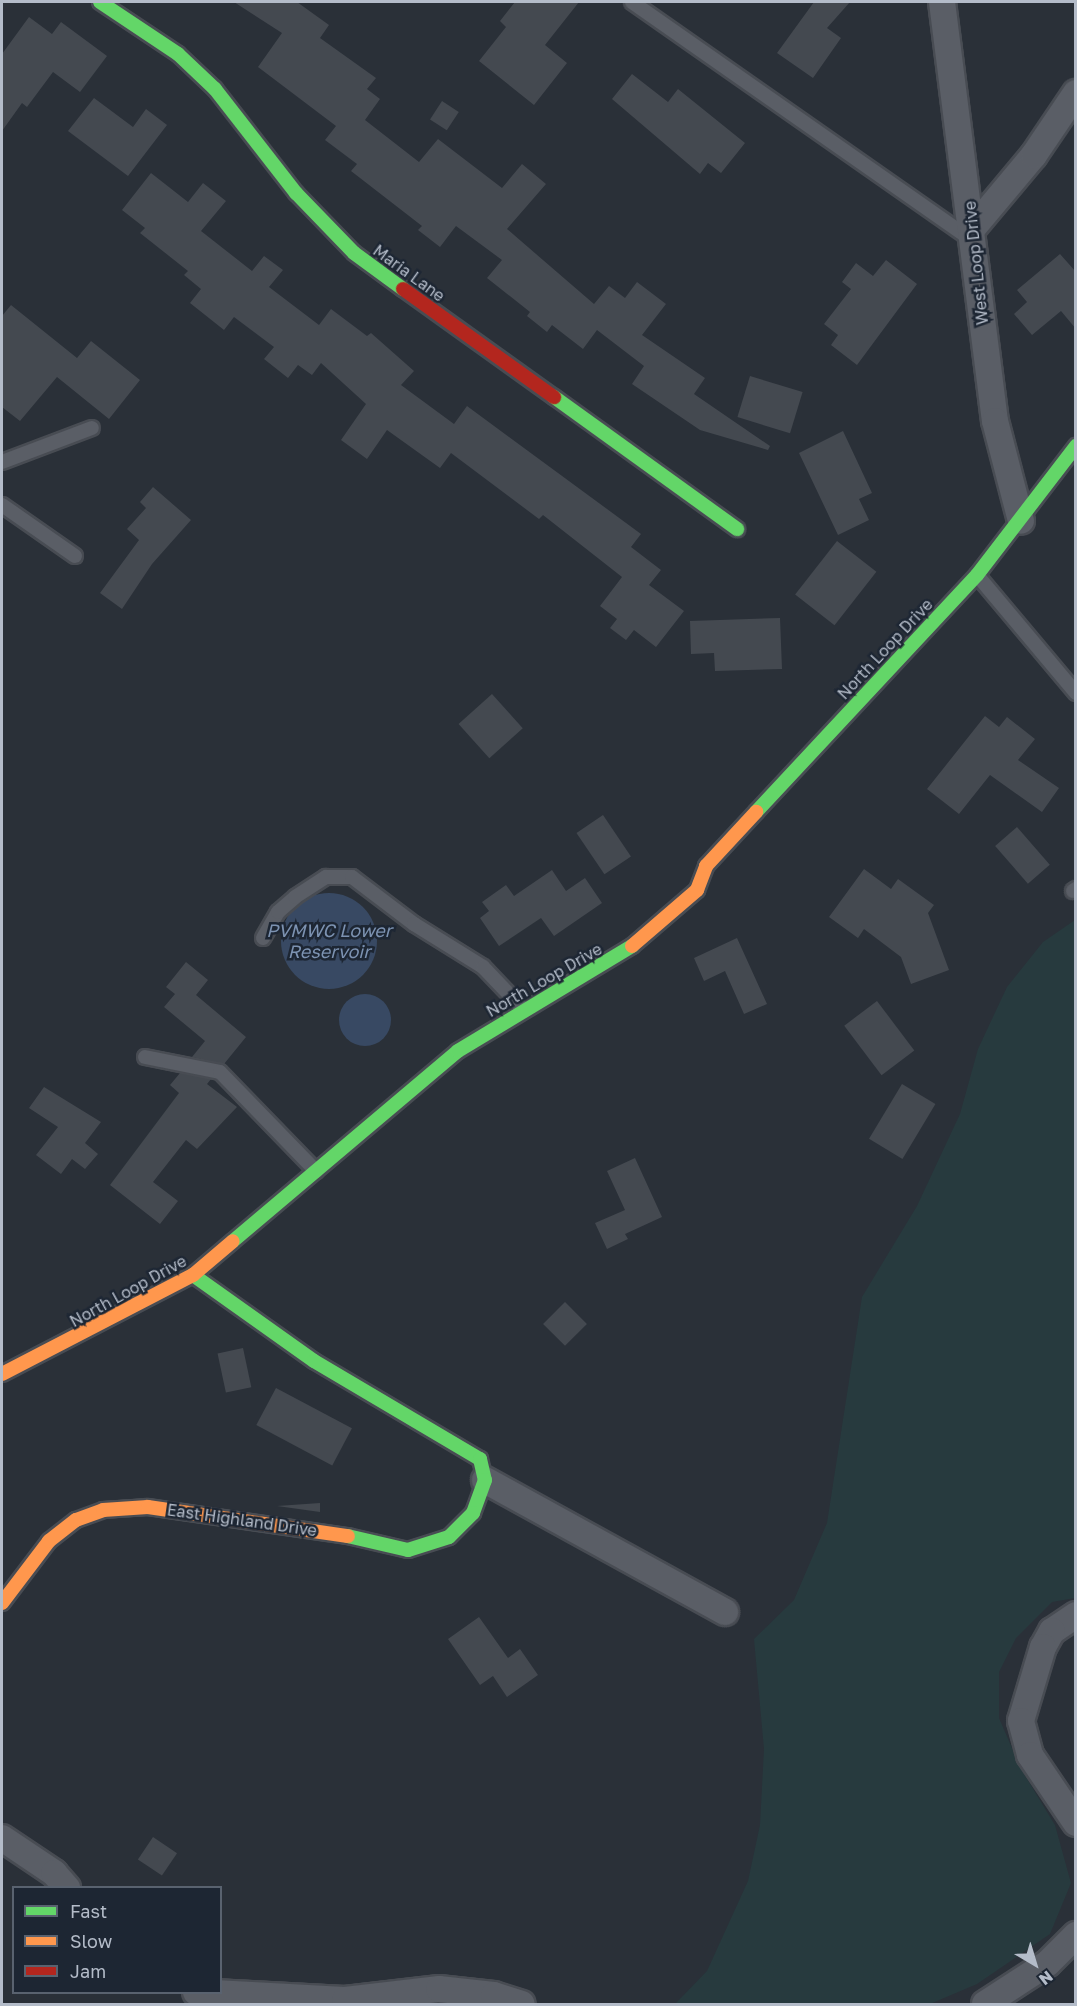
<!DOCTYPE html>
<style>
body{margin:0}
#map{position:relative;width:1077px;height:2006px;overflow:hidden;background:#2a3038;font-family:"Golos Text",sans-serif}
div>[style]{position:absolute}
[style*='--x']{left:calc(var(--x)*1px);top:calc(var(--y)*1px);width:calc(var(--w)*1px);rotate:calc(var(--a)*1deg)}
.green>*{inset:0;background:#273a3e}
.water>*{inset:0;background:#384963}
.round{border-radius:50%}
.building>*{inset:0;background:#444950;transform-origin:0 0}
.roads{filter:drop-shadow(2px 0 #484c53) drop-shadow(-2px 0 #484c53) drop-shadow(0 2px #484c53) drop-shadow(0 -2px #484c53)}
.lane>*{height:14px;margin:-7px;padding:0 7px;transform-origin:7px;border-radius:7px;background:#5a5e66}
.street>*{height:26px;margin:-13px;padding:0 13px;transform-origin:13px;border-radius:13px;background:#5a5e66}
.fast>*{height:14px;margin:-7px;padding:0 7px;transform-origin:7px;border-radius:7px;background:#63d668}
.slow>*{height:14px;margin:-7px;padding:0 7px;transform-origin:7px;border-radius:7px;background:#ff974d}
.jam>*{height:14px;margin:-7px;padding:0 7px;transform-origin:7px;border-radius:7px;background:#b3261e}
span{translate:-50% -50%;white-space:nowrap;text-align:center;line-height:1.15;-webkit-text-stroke:5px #1d2633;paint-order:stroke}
.street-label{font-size:16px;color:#b4bcc9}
.water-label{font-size:18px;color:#7c92b1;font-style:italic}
.frame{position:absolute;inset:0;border:3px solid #b4bcc9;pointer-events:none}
.legend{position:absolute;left:12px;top:1886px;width:210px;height:108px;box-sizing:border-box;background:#1d2633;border:2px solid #59626f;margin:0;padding:8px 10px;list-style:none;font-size:18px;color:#b4bcc9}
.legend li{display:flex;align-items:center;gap:12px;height:30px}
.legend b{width:30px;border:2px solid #59626f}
.north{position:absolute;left:1005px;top:1934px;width:60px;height:60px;-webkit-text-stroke:4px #1d2633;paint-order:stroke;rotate:142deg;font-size:16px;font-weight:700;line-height:24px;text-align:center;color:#b4bcc9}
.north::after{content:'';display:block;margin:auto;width:21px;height:27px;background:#b4bcc9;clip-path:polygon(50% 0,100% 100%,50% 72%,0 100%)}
</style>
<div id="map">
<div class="green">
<i style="clip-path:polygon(1075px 920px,1075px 1598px,1052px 1602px,1016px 1638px,999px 1672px,999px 1718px,1021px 1769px,1055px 1825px,1071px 1883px,1050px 1934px,977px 1984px,930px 2004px,675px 2004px,707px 1971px,748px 1881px,760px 1825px,764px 1749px,754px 1639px,794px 1600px,827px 1523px,862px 1297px,917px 1206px,960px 1114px,978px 1049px,1007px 987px,1043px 942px)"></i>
</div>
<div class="water">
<i class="round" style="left:281px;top:893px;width:96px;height:96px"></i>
<i class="round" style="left:339px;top:994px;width:52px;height:52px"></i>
</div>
<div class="building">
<i style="clip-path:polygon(234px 2px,297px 2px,329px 25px,320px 38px,376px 78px,367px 89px,380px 99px,365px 120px,419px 162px,438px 139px,502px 188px,522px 164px,546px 184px,507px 229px,594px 304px,609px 286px,625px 298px,637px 282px,666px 304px,642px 335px,705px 378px,694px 394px,770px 446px,768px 450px,700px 430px,632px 384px,644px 366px,597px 330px,583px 349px,552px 325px,547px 332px,527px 316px,530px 312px,487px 278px,502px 260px,456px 226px,440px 247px,418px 230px,422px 226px,351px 171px,357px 164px,325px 140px,336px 126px,258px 67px,282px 33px)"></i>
<i style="clip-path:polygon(515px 2px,579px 2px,545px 45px,567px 63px,534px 105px,479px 61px,506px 27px,500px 21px)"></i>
<i style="clip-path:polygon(814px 2px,850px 2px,827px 28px,841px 38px,813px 78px,777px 53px)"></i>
<i style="clip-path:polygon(29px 17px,52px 34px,61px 22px,107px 56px,80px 92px,53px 72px,27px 107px,22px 103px,2px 131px,2px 54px)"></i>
<i style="clip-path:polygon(632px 74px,668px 102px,678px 89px,745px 143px,721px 173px,708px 163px,700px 174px,612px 99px)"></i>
<i style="clip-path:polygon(94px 98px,133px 127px,146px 109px,167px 125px,128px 176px,68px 131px)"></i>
<i style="left:442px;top:101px;width:20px;height:22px;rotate:33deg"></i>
<i style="clip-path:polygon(151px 173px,188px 202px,203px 183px,226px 201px,201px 231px,252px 271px,264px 256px,283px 270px,269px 287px,319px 325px,331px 309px,367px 336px,371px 333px,414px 371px,401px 385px,454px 424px,467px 406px,641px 534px,631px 547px,661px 570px,649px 585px,684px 611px,656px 647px,634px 630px,626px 640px,610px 628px,617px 619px,600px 606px,622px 577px,543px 515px,539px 519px,451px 453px,440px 468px,387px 430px,367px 459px,341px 440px,366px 404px,321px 363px,312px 375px,298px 365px,288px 378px,264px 359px,274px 347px,234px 317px,224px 330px,190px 303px,201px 289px,184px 275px,188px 271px,140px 233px,145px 228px,122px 210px)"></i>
<i style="clip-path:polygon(1060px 254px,1076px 272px,1076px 329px,1061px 311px,1032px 335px,1014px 314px,1027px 302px,1017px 290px)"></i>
<i style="clip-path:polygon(886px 260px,917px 284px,857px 365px,831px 345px,838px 335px,824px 324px,851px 289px,842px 282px,856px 263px,873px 276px)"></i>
<i style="clip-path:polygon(11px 305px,77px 358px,91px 341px,140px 380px,109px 419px,57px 377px,20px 421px,2px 407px,2px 316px)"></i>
<i style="left:750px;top:376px;width:55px;height:43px;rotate:17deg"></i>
<i style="clip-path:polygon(843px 431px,872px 493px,859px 499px,869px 520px,838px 535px,799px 453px)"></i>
<i style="clip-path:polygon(153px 487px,191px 520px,152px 564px,122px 609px,100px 593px,139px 540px,127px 529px,146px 508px,140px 502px)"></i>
<i style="left:837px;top:541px;width:50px;height:68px;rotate:38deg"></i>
<i style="clip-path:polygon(780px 618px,782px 669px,715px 671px,714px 653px,691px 654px,690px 621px)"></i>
<i style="left:492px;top:694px;width:46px;height:45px;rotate:48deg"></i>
<i style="clip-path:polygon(985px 716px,999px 727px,1007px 717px,1035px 739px,1018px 760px,1059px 788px,1042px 812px,990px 775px,959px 814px,927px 789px)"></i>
<i style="left:603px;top:815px;width:50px;height:32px;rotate:56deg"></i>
<i style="left:1017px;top:827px;width:50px;height:29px;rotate:49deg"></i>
<i style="clip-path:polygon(864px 869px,891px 889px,898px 879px,934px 905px,928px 913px,949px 970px,911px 984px,901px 957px,864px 929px,858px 938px,829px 917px)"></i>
<i style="clip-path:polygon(552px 870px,566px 891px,585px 878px,602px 903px,554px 936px,541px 918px,499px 946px,480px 918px,489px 911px,482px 902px,506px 885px,514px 896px)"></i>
<i style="clip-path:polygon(737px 938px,767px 1004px,744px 1014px,725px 971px,704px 981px,694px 958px)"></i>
<i style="clip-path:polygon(186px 962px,208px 980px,196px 995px,246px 1037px,224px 1064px,192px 1057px,205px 1041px,164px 1007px,175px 994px,166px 987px)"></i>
<i style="left:877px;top:1001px;width:62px;height:41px;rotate:53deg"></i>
<i style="clip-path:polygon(180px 1073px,211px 1079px,207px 1084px,237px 1107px,197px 1149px,186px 1140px,153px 1182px,178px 1201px,160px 1224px,110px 1185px,179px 1093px,170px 1085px)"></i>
<i style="left:902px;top:1084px;width:39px;height:64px;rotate:31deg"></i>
<i style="clip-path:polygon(44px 1087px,101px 1122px,85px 1143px,98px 1154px,85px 1169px,72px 1159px,61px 1174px,36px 1155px,58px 1127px,29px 1108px)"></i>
<i style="clip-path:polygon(635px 1158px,662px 1217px,625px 1234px,628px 1239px,607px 1249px,595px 1223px,625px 1210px,607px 1171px)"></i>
<i style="left:565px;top:1302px;width:31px;height:31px;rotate:45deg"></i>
<i style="left:243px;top:1348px;width:40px;height:26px;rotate:78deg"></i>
<i style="left:276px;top:1388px;width:86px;height:42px;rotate:28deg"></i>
<i style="clip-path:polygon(320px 1503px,320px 1512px,277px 1506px)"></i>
<i style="clip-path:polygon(479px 1617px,508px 1658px,520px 1649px,538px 1675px,507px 1697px,493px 1676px,480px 1685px,448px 1639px)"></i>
<i style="left:153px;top:1837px;width:29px;height:27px;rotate:34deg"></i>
</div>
<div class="roads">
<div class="lane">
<i style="--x:632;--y:2;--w:415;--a:35"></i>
<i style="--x:2;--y:462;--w:96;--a:-20.7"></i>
<i style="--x:2;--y:505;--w:89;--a:34.9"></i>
<i style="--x:977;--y:575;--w:154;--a:50"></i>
<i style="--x:1073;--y:891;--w:4;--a:-34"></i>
<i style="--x:263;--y:938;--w:30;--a:-60"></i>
<i style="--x:278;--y:912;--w:23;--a:-41"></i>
<i style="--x:295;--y:897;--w:37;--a:-33"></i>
<i style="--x:326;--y:877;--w:26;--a:0"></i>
<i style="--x:352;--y:877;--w:78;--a:37.2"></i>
<i style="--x:414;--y:924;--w:81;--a:31.9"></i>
<i style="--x:483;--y:967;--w:59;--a:46.4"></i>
<i style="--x:145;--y:1057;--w:76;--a:11.3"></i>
<i style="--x:220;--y:1072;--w:138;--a:45.9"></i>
</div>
<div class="street">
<i style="--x:942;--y:2;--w:422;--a:82.8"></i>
<i style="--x:995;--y:421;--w:103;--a:75.4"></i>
<i style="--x:973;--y:228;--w:95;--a:-50.1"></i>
<i style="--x:1034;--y:155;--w:75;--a:-55.9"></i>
<i style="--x:485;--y:1480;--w:274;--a:28.8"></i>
<i style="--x:1076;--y:1615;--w:29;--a:146"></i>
<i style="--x:1052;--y:1631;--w:18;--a:119"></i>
<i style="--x:1043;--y:1647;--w:77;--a:106.6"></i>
<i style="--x:1021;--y:1721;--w:35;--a:75"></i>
<i style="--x:1030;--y:1755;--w:82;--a:55.9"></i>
<i style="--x:2;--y:1838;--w:63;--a:33.9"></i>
<i style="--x:54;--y:1873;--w:20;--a:49"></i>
<i style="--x:196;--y:1992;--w:149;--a:3.1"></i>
<i style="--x:345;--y:2000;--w:95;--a:-6.7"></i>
<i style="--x:439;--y:1989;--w:55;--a:6.2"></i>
<i style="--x:494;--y:1995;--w:29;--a:18"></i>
<i style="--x:985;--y:2004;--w:75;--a:-33.1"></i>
<i style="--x:1048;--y:1963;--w:40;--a:-45"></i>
</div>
<div class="fast">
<i style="--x:100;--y:2;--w:94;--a:33.7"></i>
<i style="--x:178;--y:54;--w:51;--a:43.4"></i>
<i style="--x:215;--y:89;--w:132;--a:52.1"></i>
<i style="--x:296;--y:193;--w:83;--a:46"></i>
<i style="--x:354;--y:253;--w:61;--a:36.3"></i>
<i style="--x:554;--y:397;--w:226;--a:35.8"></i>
<i style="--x:756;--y:812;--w:324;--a:-47"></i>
<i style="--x:977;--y:575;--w:163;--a:-52.5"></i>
<i style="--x:233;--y:1241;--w:294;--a:-40.2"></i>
<i style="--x:458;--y:1051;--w:203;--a:-31.1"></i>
<i style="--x:193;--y:1275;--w:148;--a:35.4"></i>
<i style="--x:314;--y:1361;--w:193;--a:30.6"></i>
<i style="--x:480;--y:1459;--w:22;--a:77"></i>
<i style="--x:485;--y:1480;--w:35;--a:110"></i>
<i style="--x:473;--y:1513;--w:34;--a:135"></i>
<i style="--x:449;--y:1537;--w:43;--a:162.4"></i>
<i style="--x:408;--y:1550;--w:62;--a:-166.9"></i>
</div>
<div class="slow">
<i style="--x:632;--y:946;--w:86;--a:-40.7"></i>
<i style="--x:697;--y:890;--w:26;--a:-69"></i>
<i style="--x:706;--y:866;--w:74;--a:-47.2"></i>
<i style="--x:2;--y:1374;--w:215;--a:-27.4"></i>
<i style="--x:193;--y:1275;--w:52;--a:-40.4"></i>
<i style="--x:2;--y:1603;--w:78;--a:-52.8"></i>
<i style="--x:49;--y:1541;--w:34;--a:-38"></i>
<i style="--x:76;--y:1520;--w:29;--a:-20"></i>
<i style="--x:103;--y:1510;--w:45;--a:-3.8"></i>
<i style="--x:148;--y:1507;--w:202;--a:8.3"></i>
</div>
<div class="jam">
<i style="--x:403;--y:289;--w:186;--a:35.6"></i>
</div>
</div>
<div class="street-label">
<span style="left:976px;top:263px;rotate:-96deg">West Loop Drive</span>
<span style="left:409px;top:273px;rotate:36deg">Maria Lane</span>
<span style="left:885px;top:649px;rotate:-47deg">North Loop Drive</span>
<span style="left:544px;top:980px;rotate:-30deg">North Loop Drive</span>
<span style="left:128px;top:1291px;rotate:-29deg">North Loop Drive</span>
<span style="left:242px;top:1520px;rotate:8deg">East Highland Drive</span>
</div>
<div class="water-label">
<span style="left:329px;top:941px">PVMWC Lower<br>Reservoir</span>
</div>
<div class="frame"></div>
<ul class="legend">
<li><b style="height:8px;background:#63d668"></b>Fast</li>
<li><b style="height:8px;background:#ff974d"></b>Slow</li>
<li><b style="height:8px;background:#b3261e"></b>Jam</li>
</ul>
<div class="north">N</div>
</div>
